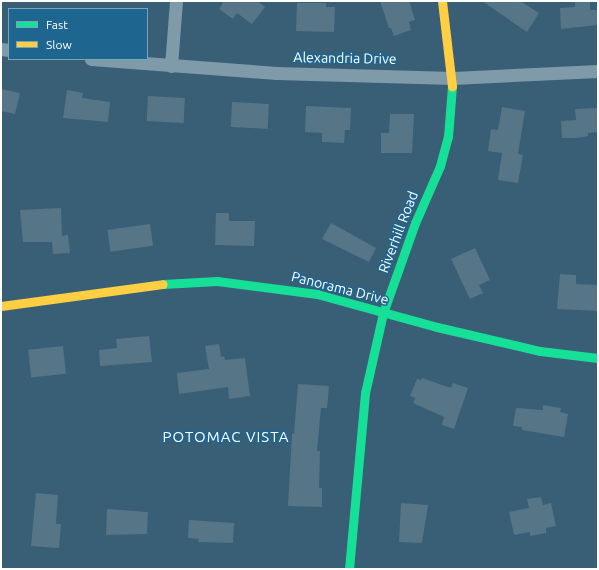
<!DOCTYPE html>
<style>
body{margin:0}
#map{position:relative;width:599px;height:570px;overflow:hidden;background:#385f76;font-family:Ubuntu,sans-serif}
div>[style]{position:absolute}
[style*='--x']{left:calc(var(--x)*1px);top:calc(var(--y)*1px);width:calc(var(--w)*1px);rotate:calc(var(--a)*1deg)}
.building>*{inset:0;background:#567587;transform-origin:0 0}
.street>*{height:13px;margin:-6.5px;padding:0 6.5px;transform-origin:6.5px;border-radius:6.5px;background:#7f9aa9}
.fast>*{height:9px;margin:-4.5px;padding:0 4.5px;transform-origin:4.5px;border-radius:4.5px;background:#16e098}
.slow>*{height:9px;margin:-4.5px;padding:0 4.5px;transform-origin:4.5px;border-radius:4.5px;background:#ffcf43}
span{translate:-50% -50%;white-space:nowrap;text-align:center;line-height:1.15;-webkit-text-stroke:3px #1e6690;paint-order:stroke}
.street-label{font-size:14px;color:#fff}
.neighbourhood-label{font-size:15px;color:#fff;letter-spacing:1px}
.frame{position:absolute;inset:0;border:2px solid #fff;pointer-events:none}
.legend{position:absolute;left:8px;top:8px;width:140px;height:52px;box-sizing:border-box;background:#1e6690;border:1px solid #78a3bc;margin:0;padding:5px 7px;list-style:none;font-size:12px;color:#fff}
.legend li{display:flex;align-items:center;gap:8px;height:20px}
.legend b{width:20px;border:1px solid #78a3bc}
</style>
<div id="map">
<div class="building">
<i style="clip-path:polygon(220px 1px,257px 1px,265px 7px,252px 24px,237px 13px,233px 19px,219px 9px,223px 3px)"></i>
<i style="clip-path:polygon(380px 1px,409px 1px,415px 20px,409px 22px,411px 30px,394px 36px,391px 28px,389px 28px)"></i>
<i style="clip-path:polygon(482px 1px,520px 1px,539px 13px,527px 32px)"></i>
<i style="clip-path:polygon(575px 1px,590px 1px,590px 10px,598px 10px,598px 25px,561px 29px,560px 8px,575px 7px)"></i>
<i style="clip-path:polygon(297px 3px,326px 3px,326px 7px,335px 7px,334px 32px,296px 31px)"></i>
<i style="clip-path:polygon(1px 89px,20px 93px,15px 114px,1px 111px)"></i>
<i style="clip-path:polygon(67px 90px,83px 93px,82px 98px,110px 102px,108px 122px,63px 118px)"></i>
<i style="left:148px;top:96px;width:37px;height:25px;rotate:3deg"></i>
<i style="left:232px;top:102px;width:37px;height:25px;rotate:3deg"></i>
<i style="clip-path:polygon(306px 106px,351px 108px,350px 130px,345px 130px,344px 143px,322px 142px,322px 133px,305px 132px)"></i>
<i style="clip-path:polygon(502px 107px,525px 111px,518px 154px,523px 155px,518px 183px,498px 180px,502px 153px,488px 151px,491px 129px,498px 130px)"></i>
<i style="clip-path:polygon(598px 108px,598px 132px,588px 133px,588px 136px,577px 138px,562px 138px,561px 121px,576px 120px,575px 109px)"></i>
<i style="clip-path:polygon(390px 114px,414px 114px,412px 153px,381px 153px,381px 133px,389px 133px)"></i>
<i style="clip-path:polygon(61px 208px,62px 236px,68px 235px,70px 253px,53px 254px,52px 242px,23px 242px,20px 210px)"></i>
<i style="clip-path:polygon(216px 213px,229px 213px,229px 221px,255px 221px,254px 246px,215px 245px)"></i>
<i style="clip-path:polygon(331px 223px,376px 248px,369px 262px,322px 239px)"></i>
<i style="left:150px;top:224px;width:22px;height:43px;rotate:82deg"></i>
<i style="clip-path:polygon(475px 248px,490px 280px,479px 285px,483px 293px,470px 299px,451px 259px)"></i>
<i style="clip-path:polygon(560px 274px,576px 275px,576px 284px,598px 285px,598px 311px,557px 309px)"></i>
<i style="clip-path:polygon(149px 336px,152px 362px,100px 366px,99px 350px,117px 348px,116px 339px)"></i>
<i style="clip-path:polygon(219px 344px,221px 357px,224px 356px,225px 360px,245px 358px,250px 396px,229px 399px,228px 387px,179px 394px,177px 373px,209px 369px,205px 346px)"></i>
<i style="left:63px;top:346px;width:28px;height:35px;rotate:84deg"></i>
<i style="clip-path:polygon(422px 378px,451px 388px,453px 383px,468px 388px,454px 429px,442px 425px,444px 417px,413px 403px,415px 398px,410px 396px,417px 379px,421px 380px)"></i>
<i style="clip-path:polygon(298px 384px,329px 386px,327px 408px,321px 408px,317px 451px,320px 451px,319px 488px,322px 488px,322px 507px,288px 506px,292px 434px,294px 434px)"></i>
<i style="clip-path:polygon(543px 405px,561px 408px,560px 412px,568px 414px,564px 437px,522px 430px,522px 427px,513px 426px,516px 408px,543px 410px)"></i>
<i style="clip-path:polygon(36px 493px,58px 495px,56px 524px,61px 524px,59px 548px,31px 546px)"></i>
<i style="clip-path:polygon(541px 497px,543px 505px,551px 503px,556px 526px,546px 528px,546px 533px,530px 536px,530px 532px,514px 535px,509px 512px,529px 508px,527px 499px)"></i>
<i style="clip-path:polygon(401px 503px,428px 505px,422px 543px,399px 542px)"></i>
<i style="clip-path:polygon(107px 509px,148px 512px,147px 534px,106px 535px)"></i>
<i style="clip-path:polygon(189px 520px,234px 523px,233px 543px,198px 542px,199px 539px,188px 538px)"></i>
</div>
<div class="street">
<i style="--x:1;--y:49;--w:8;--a:7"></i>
<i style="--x:91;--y:59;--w:186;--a:4.3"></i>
<i style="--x:276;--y:73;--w:177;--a:1.6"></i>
<i style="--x:453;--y:78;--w:145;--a:-2.8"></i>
<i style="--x:171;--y:66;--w:65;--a:-85.6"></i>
</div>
<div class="fast">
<i style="--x:163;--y:284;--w:54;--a:-3.2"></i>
<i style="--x:217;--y:281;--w:101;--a:7.4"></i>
<i style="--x:317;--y:294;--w:124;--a:15.4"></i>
<i style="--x:437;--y:327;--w:106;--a:13.1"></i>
<i style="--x:540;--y:351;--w:58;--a:6.9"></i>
<i style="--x:349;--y:569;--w:177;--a:-84.8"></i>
<i style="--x:365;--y:393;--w:82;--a:-77.3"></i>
<i style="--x:383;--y:313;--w:96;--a:-70.4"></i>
<i style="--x:415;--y:223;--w:62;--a:-66.3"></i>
<i style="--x:440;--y:166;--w:30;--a:-75"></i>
<i style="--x:448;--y:137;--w:51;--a:-85.5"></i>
</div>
<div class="slow">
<i style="--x:442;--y:1;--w:86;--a:83.3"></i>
<i style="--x:1;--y:306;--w:163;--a:-7.7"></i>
</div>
<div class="street-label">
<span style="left:345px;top:58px;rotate:1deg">Alexandria Drive</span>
<span style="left:398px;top:232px;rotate:-69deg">Riverhill Road</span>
<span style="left:340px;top:288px;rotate:14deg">Panorama Drive</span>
</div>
<div class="neighbourhood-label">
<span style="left:226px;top:437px">POTOMAC VISTA</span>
</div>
<div class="frame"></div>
<ul class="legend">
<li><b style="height:5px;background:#16e098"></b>Fast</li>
<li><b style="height:5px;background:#ffcf43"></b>Slow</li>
</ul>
</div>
